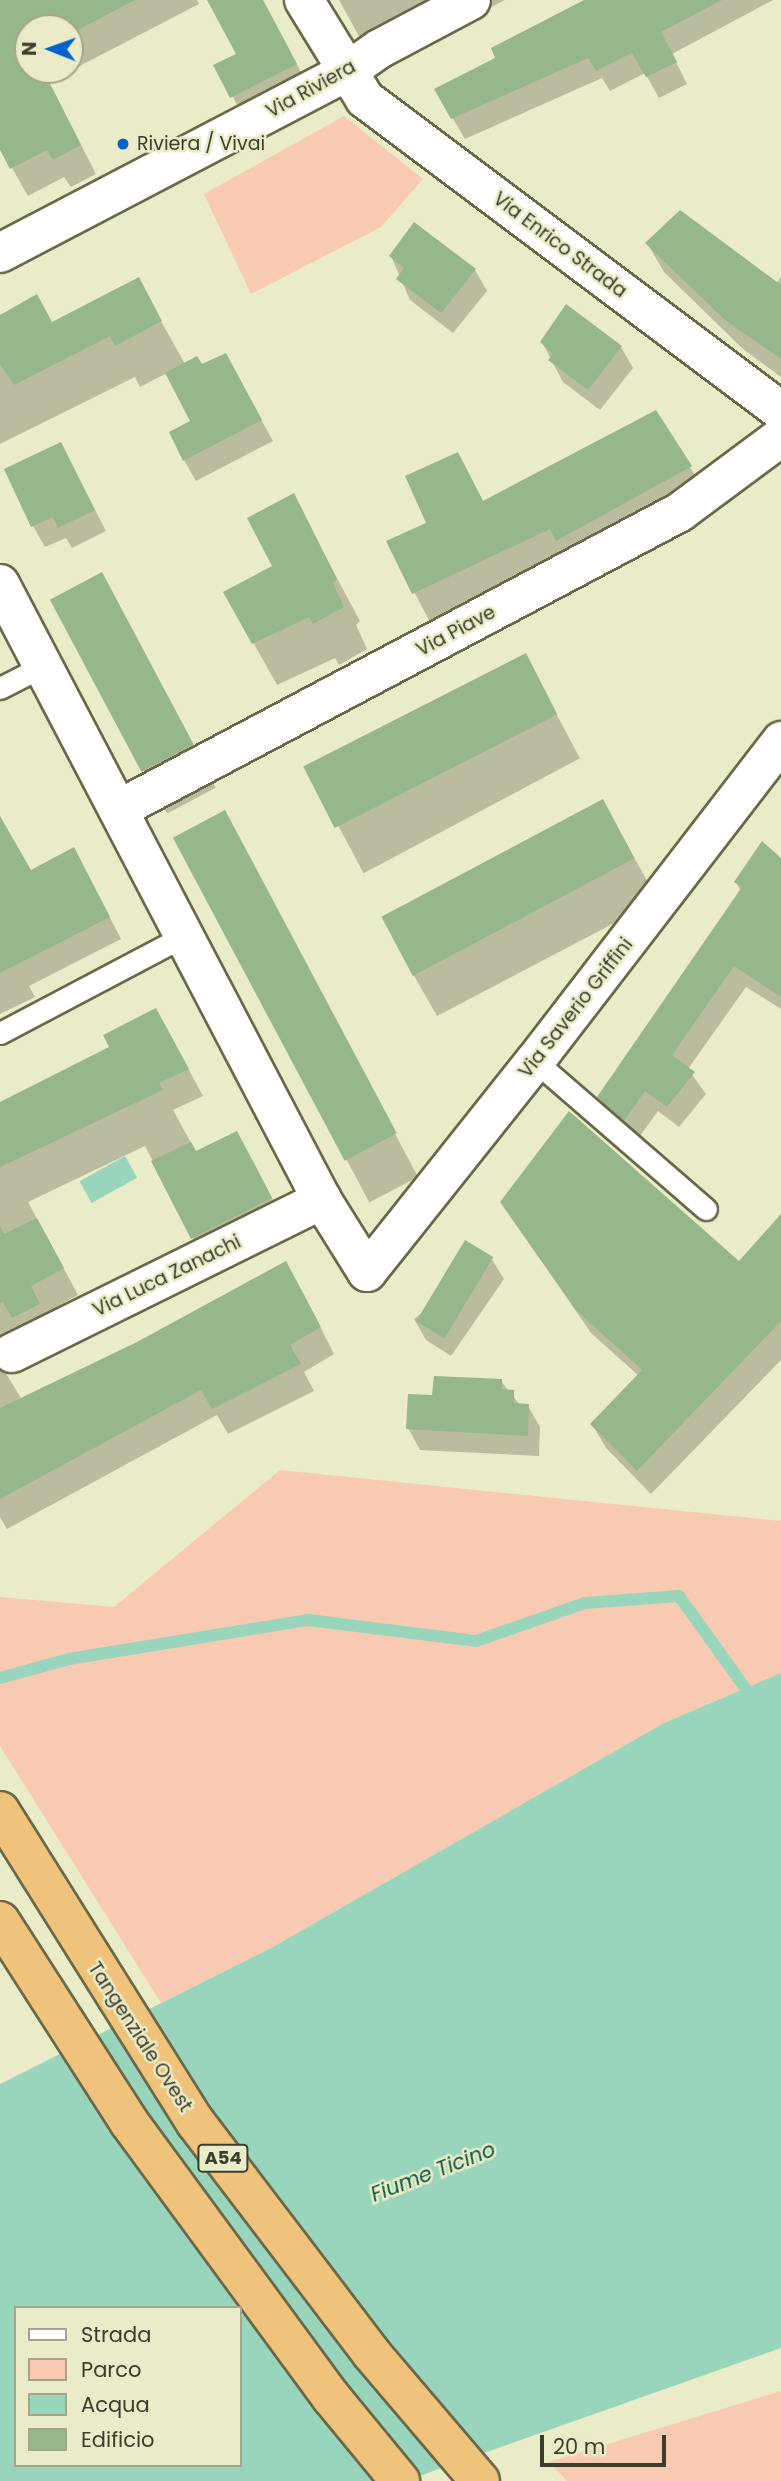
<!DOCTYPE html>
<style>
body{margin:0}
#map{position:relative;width:781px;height:2481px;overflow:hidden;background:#eaebc7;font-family:Poppins,sans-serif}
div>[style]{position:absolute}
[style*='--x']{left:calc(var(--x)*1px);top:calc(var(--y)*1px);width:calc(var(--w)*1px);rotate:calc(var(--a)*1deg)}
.green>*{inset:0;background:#f9cab2}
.water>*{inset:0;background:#99d5bc;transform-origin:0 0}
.shadow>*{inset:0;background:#0003;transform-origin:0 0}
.stream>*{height:12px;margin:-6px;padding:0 6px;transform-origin:6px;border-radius:6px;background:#99d5bc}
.building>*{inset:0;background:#96b68b;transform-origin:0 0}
.roads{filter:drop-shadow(2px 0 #696949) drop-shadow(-2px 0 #696949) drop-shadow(0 2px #696949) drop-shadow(0 -2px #696949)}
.lane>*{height:21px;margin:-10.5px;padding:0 10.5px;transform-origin:10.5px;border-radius:10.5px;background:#fff}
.street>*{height:38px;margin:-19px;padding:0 19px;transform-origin:19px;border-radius:19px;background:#fff}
.secondary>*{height:38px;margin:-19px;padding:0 19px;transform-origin:19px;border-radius:19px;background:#fff}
.highway>*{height:38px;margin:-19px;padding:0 19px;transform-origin:19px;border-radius:19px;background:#efc37c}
.dots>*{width:19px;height:19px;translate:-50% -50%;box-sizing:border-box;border:4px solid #eaebc7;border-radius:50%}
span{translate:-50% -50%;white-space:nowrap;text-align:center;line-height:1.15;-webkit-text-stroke:5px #eaebc7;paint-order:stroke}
.shield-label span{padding:2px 5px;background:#eaebc7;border:2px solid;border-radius:5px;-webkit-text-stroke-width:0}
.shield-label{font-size:18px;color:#3d3d2f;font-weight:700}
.street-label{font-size:19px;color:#3d3d2f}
.poi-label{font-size:19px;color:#3d3d2f}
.left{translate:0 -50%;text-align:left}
.water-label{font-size:21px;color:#0a5842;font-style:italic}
.legend{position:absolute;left:14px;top:2306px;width:228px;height:161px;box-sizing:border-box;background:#eaebc7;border:2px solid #a5a58a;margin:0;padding:9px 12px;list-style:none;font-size:21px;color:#3d3d2f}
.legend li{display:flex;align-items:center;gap:14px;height:35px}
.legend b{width:35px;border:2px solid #a5a58a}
.north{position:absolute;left:14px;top:14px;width:70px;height:70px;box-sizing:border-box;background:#eaebc7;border:2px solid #a5a58a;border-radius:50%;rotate:271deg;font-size:19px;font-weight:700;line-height:28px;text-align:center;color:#3d3d2f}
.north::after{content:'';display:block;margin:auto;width:24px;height:32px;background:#0562cb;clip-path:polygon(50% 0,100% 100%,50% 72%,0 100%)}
.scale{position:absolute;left:540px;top:2435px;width:126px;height:32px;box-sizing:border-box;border:4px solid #3d3d2f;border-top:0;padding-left:9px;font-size:21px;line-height:24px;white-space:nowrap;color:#3d3d2f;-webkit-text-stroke:5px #eaebc7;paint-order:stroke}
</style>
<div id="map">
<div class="green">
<i style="clip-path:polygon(344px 116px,423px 179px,381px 227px,251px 294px,204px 194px)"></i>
<i style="clip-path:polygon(280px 1470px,781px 1521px,781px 1673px,664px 1723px,271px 1948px,161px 2003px,0 1746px,0 1597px,114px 1607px)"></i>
<i style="clip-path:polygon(781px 2391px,781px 2481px,567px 2481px,549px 2462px)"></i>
</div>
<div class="water">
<i style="left:125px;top:1156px;width:25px;height:52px;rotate:61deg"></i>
<i style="clip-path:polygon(evenodd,781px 1673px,781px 2348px,405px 2481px,0 2481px,0 2084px,271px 1948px,664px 1723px,781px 1673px,16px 2308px,240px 2308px,240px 2465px,16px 2465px,16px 2308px)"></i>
</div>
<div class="shadow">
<i style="clip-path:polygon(evenodd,0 0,197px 0,199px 4px,49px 82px,96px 174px,71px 187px,64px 177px,28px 196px,0 147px,0 0,28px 28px,70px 28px,70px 70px,28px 70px,28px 28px)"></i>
<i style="clip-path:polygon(209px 0,263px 0,319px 106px,256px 139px,216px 66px,238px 54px)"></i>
<i style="clip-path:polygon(339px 0,505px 0,376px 67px)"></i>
<i style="clip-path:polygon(587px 0,773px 0,672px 54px,687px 84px,659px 98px,645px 73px,610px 91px,602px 78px,465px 139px,436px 90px,498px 59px)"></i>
<i style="clip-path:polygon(647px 243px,776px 284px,781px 277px,781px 377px,743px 349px,664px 272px)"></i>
<i style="clip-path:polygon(391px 256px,475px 270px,487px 291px,453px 333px,410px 300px)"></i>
<i style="clip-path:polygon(138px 280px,185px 364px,237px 376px,273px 441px,196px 481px,184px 460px,193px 421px,167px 373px,140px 387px,135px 377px,0 444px,0 317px,52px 324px)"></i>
<i style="clip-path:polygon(542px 342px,621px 347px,633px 368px,600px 410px,563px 382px)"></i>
<i style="clip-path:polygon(61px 444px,106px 531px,72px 548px,66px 538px,45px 547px,33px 526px)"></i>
<i style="clip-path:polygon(457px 454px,484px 503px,690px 467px,708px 497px,431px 624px,388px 542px,429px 524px)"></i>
<i style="clip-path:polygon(293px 496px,360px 621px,356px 625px,367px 649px,339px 665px,335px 658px,277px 685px,225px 592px,274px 566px)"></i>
<i style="left:102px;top:574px;width:242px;height:55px;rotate:62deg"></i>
<i style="left:525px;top:655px;width:117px;height:245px;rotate:62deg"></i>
<i style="left:224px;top:812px;width:413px;height:55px;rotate:62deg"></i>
<i style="clip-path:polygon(626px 843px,658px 900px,437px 1016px,413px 974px)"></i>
<i style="clip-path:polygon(781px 860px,781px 1009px,746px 987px,688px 1069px,706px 1094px,679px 1127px,658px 1111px,637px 1140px,611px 1118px,599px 1097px,741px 892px,736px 882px)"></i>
<i style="clip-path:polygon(85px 870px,121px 939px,29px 986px,35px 997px,0 1014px,0 917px)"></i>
<i style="clip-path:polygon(171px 1037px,203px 1096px,173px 1110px,196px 1152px,252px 1159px,286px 1225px,207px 1265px,145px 1146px,28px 1202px,78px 1295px,45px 1313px,54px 1330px,0 1358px,7px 1375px,22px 1400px,138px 1344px,301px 1289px,334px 1354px,304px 1372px,314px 1391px,228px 1434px,217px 1415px,7px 1529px,0 1517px,0 1104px)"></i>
<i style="clip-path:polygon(502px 1203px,739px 1264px,781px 1217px,781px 1360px,651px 1494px,606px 1448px,592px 1424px,639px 1376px,591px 1333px)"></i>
<i style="clip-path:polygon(491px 1258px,504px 1279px,451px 1356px,426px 1340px,414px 1319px)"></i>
<i style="clip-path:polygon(501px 1381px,521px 1406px,528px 1406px,540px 1427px,539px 1456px,420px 1450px,408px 1428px,433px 1397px)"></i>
</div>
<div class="stream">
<i style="--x:0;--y:1678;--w:72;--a:-15.4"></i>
<i style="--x:69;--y:1659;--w:242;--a:-9.3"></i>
<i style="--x:308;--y:1620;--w:169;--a:7.1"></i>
<i style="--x:476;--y:1641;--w:115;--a:-19.2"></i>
<i style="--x:585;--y:1603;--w:94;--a:-4.3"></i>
<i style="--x:679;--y:1596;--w:113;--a:54.3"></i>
</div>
<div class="building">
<i style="clip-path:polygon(0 0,135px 0,70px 34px,70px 28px,28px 28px,28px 70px,43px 70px,81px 145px,53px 160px,47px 150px,10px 169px,0 150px)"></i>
<i style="clip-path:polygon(207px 0,263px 0,297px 64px,230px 98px,213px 65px,236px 54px)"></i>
<i style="clip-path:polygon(584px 0,722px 0,661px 32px,677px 62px,646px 77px,632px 53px,596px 71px,588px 58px,451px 119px,434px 89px,495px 58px,491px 48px)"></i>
<i style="clip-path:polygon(680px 210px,781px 285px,781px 359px,725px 320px,645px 243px)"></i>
<i style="clip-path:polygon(414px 222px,476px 269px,441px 313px,396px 279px,404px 268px,389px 256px)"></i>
<i style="clip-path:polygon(139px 277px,162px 321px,115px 346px,110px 336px,14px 385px,0 364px,0 315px,37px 294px,52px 322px)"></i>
<i style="clip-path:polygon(566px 304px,622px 346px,588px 390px,548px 360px,553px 354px,540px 342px)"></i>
<i style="clip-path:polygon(226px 353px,262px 420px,183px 461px,169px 432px,190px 421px,165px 373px,197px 356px,202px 364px)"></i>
<i style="clip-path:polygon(656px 410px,692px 466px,556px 541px,550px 529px,412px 594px,386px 541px,426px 523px,405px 476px,458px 452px,483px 501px)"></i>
<i style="clip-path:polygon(61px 442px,95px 510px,58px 528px,53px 517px,31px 527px,4px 469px)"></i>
<i style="clip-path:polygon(294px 493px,337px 579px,333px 583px,344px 607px,313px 624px,309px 617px,252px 644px,223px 592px,272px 566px,247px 518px)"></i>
<i style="left:102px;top:572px;width:195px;height:59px;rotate:62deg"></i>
<i style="left:526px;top:653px;width:69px;height:250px;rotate:63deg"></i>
<i style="left:603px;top:799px;width:67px;height:251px;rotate:62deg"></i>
<i style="left:225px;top:810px;width:366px;height:59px;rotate:62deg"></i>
<i style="clip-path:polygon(0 816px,31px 870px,74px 847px,110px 917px,0 973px)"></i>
<i style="clip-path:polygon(762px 841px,781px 858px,781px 997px,734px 966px,672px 1055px,695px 1072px,667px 1107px,645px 1091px,624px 1121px,597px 1097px,742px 887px,734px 882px)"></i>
<i style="clip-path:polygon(156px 1008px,189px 1069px,159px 1083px,163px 1090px,0 1167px,0 1102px,109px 1047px,103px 1035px)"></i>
<i style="clip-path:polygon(569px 1111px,739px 1261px,781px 1214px,781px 1321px,637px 1471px,590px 1424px,642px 1370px,575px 1309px,500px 1202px)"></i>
<i style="clip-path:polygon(237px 1131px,272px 1198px,191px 1239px,151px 1161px,191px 1142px,196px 1151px)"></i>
<i style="clip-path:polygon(37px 1218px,64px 1268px,31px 1286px,40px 1304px,12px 1318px,3px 1302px,0 1303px,0 1226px,4px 1234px)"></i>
<i style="left:465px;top:1240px;width:33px;height:95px;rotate:31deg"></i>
<i style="clip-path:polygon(286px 1261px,321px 1327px,290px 1345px,301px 1364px,212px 1409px,201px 1390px,0 1499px,0 1408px,137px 1342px)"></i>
<i style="clip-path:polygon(434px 1376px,502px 1379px,502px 1389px,514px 1390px,514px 1403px,529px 1404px,528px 1436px,406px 1429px,408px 1394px,432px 1395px)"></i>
</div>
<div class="roads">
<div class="lane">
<i style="--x:0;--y:688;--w:46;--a:-27.1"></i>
<i style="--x:0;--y:1033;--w:210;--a:-27.8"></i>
<i style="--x:535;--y:1061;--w:226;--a:40.9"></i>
</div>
<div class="street">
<i style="--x:304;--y:0;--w:116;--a:58.4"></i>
<i style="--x:365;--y:99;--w:520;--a:36.87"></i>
<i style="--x:0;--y:584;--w:695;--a:62.4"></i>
<i style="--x:322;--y:1200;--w:85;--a:58"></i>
<i style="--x:367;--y:1272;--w:270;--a:-51.5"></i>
<i style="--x:535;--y:1061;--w:404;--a:-52.4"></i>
<i style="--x:121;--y:808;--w:633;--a:-27.9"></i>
<i style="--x:680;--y:512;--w:126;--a:-36.6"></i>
<i style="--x:12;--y:1353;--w:346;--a:-26.3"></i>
</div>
<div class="secondary">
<i style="--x:0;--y:253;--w:389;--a:-27.6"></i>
<i style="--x:345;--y:73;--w:42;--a:-35.2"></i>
<i style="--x:379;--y:49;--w:104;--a:-28"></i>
</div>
<div class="highway">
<i style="--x:0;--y:1811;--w:368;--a:57.9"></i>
<i style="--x:196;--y:2123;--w:289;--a:52.7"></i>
<i style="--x:371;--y:2353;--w:168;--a:49.6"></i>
<i style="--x:0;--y:1921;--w:239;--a:57.3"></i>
<i style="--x:129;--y:2122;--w:341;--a:53.7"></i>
<i style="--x:331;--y:2397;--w:109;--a:50.6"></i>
</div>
</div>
<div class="dots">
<i style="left:123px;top:144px;background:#0562cb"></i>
</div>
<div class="shield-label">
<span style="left:223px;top:2158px">A54</span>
</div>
<div class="street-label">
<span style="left:311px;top:89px;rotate:-29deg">Via Riviera</span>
<span style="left:560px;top:245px;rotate:37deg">Via Enrico Strada</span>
<span style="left:456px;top:631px;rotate:-28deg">Via Piave</span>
<span style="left:576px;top:1008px;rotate:-52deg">Via Saverio Griffini</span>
<span style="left:167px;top:1276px;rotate:-26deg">Via Luca Zanachi</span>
<span style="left:140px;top:2037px;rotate:57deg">Tangenziale Ovest</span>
</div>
<div class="poi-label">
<span class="left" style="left:137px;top:144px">Riviera / Vivai</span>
</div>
<div class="water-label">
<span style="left:433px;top:2172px;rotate:-21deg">Fiume Ticino</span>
</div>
<ul class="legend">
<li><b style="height:9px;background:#fff"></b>Strada</li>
<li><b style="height:19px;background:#f9cab2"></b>Parco</li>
<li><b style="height:19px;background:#99d5bc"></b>Acqua</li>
<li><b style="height:19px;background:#96b68b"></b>Edificio</li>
</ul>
<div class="north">N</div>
<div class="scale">20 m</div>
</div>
